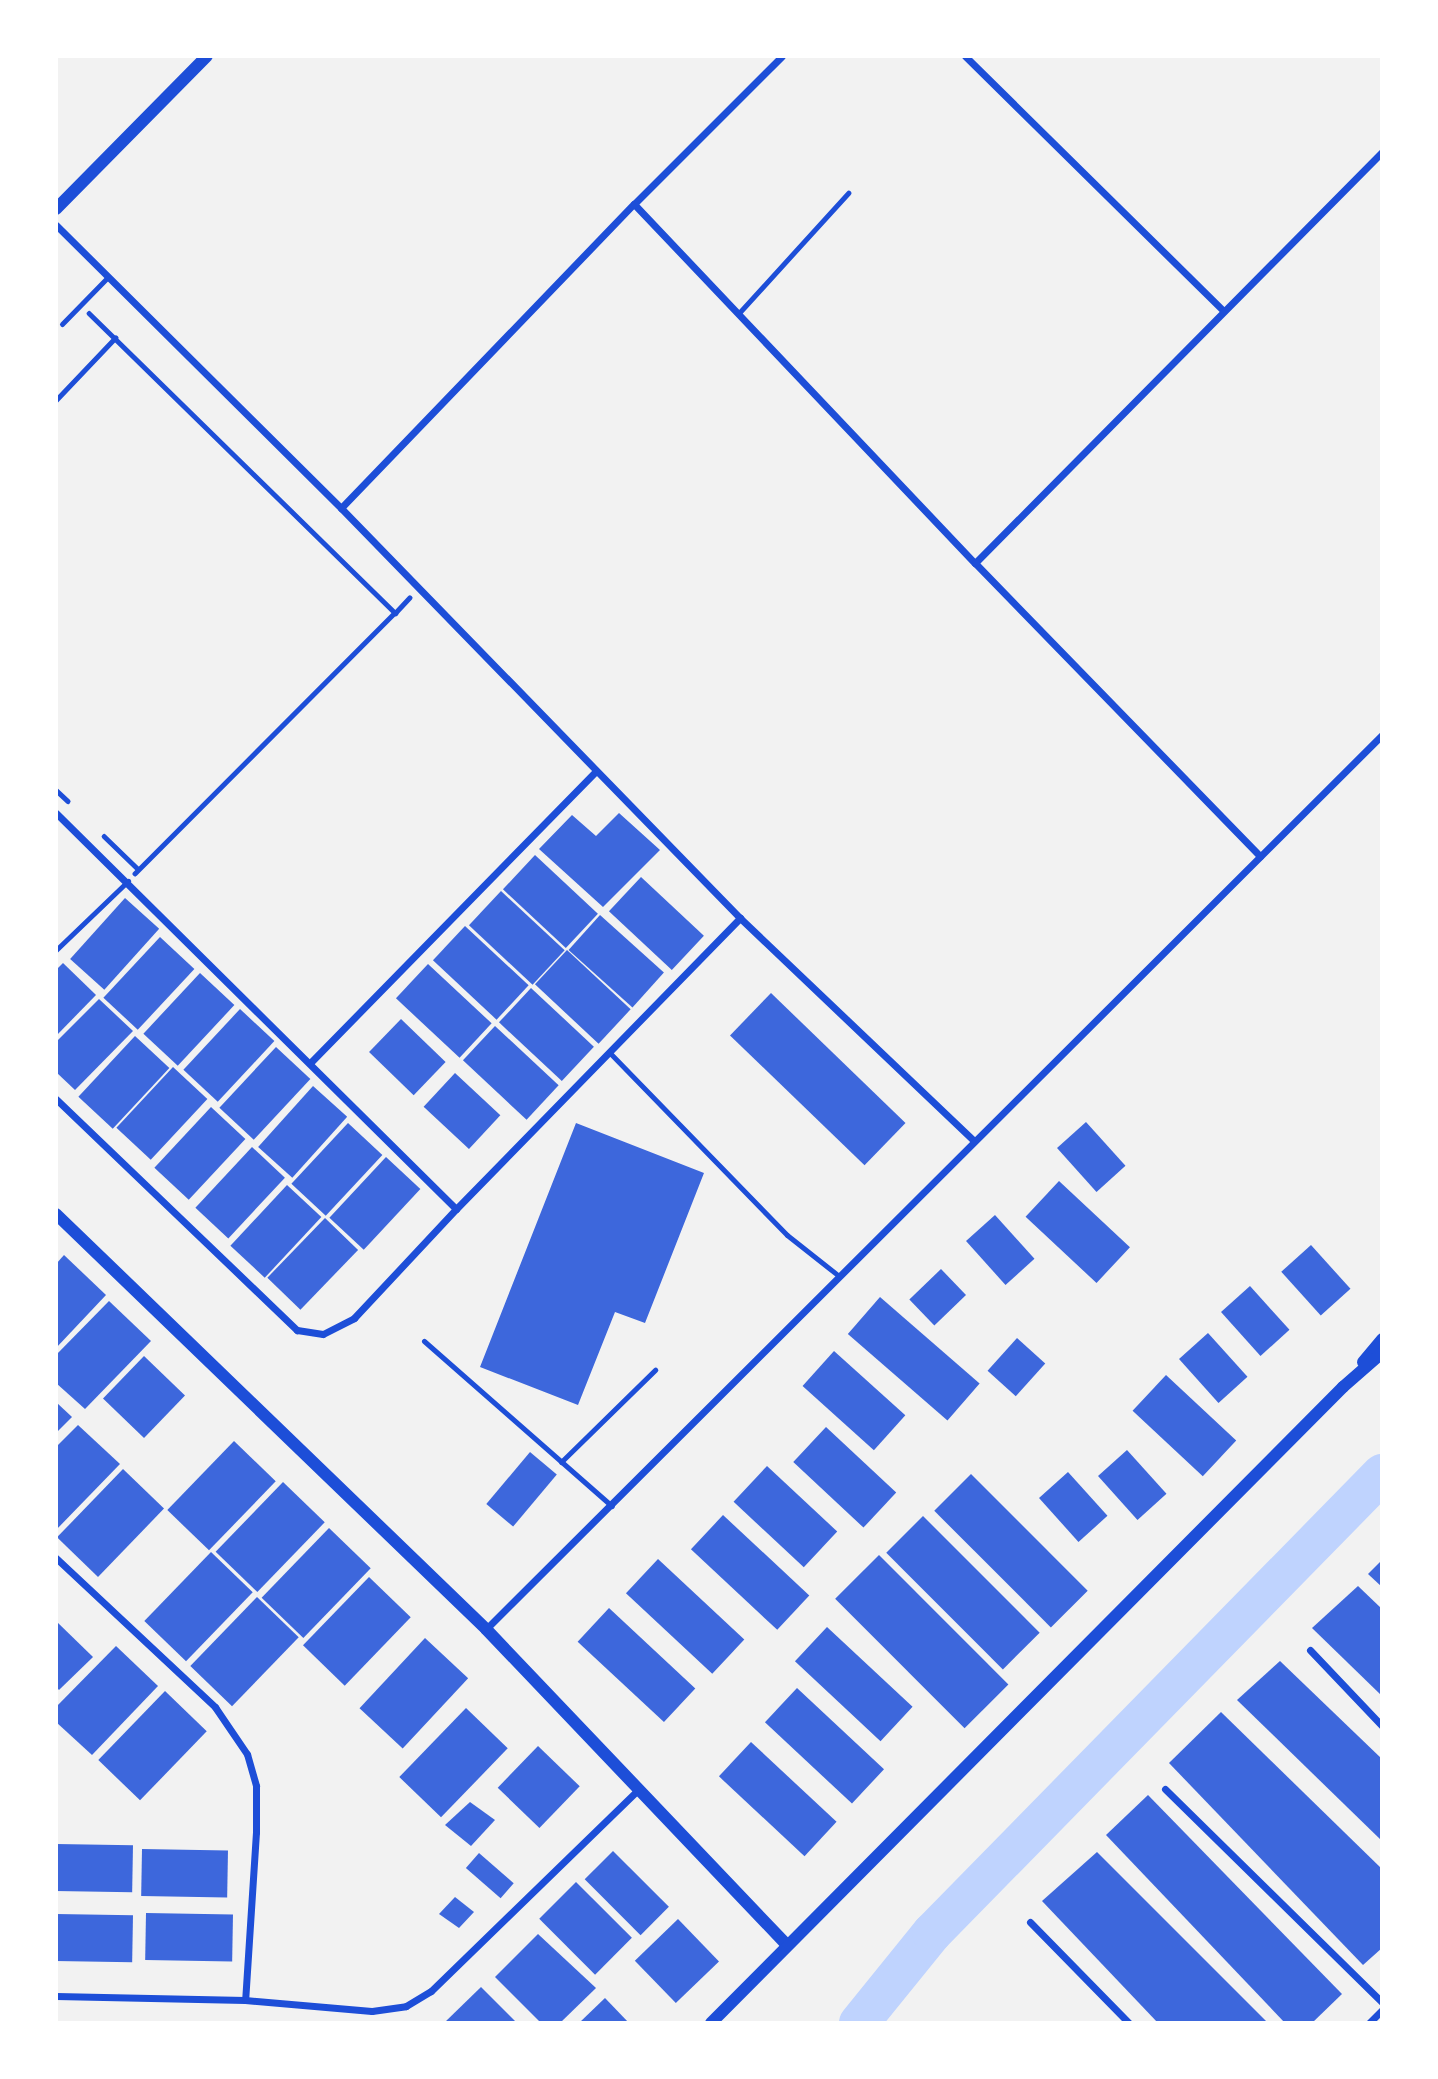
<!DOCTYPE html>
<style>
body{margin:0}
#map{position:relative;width:1438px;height:2079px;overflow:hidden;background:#f2f2f2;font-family:"Varela Round",sans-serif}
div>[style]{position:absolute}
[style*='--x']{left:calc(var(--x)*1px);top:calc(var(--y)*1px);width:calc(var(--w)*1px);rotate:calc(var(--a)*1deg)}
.river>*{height:40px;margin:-20px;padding:0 20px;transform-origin:20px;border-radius:20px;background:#bfd3fe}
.building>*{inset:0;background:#3d67dc;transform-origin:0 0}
.path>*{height:4.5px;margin:-2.25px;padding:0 2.25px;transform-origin:2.25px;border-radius:2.25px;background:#1d4ed8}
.service>*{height:5px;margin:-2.5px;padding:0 2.5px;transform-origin:2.5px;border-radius:2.5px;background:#1d4ed8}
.minor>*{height:7px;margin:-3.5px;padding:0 3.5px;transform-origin:3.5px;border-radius:3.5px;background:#1d4ed8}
.tertiary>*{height:12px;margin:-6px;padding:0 6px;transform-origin:6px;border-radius:6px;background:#1d4ed8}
span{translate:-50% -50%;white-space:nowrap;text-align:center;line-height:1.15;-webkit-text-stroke:5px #fff;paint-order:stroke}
.frame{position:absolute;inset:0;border:58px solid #fff;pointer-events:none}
</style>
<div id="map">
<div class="river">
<i style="--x:859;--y:2023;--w:116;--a:-51"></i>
<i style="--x:932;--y:1933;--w:643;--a:-45.57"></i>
</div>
<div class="building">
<i style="clip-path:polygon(619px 813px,660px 850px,603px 907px,539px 849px,572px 815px,596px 836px)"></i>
<i style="left:535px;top:855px;width:86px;height:47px;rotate:43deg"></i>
<i style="left:641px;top:877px;width:86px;height:47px;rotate:43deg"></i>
<i style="left:501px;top:891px;width:87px;height:47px;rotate:43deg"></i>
<i style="left:125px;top:898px;width:46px;height:82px;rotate:42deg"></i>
<i style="left:600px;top:915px;width:86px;height:47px;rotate:42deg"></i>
<i style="left:465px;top:926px;width:87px;height:47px;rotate:43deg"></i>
<i style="left:160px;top:937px;width:47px;height:83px;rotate:43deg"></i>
<i style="left:567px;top:950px;width:87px;height:47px;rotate:43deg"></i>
<i style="clip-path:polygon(63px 963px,96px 995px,56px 1036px,56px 970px)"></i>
<i style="left:428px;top:964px;width:87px;height:47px;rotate:43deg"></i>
<i style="left:200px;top:973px;width:47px;height:83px;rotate:43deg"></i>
<i style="left:531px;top:988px;width:86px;height:47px;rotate:43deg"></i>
<i style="left:771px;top:993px;width:187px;height:59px;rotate:44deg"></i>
<i style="clip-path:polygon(99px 999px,133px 1031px,75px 1090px,56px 1072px,56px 1042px)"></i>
<i style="left:240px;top:1009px;width:47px;height:83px;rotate:43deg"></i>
<i style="left:401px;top:1019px;width:62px;height:46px;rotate:44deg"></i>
<i style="left:495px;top:1026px;width:87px;height:47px;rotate:43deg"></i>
<i style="left:135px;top:1036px;width:47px;height:83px;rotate:43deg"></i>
<i style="left:276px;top:1047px;width:47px;height:83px;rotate:43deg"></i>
<i style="left:173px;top:1067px;width:47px;height:83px;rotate:43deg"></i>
<i style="left:455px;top:1073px;width:62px;height:46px;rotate:43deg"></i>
<i style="left:313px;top:1086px;width:46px;height:82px;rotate:42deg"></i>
<i style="left:211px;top:1107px;width:47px;height:83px;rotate:43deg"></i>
<i style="left:1086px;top:1122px;width:59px;height:39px;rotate:48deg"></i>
<i style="left:348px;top:1123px;width:47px;height:83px;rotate:43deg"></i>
<i style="clip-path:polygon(576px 1123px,704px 1173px,645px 1323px,615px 1312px,578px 1405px,480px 1367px)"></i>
<i style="left:252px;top:1147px;width:45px;height:83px;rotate:43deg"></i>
<i style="left:386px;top:1157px;width:47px;height:83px;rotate:43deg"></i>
<i style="left:1059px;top:1181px;width:97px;height:49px;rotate:43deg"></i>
<i style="left:287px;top:1185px;width:47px;height:83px;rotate:43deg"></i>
<i style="left:995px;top:1215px;width:59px;height:39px;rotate:48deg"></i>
<i style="left:325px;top:1218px;width:46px;height:83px;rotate:44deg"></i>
<i style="left:1311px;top:1245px;width:59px;height:40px;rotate:48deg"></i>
<i style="clip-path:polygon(64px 1255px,106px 1295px,56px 1348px,56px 1264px)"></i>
<i style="left:941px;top:1269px;width:36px;height:44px;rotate:46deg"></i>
<i style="left:1250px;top:1286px;width:59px;height:39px;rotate:48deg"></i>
<i style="left:880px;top:1297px;width:132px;height:49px;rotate:41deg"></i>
<i style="clip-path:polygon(109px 1301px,151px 1341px,85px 1409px,56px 1383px,56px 1355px)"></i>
<i style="left:1208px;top:1333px;width:59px;height:39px;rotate:48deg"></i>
<i style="left:1017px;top:1338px;width:38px;height:44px;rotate:42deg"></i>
<i style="left:834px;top:1351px;width:96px;height:47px;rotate:42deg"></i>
<i style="left:144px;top:1356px;width:57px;height:59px;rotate:44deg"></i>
<i style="left:1166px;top:1375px;width:96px;height:49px;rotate:43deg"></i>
<i style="clip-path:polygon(56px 1402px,72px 1417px,56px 1433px)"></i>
<i style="clip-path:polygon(78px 1425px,120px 1464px,56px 1530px,56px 1447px)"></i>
<i style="left:826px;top:1427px;width:96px;height:48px;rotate:43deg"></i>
<i style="left:234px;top:1441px;width:58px;height:96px;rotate:44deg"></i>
<i style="left:1127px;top:1450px;width:59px;height:39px;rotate:48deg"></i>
<i style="left:530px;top:1452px;width:35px;height:68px;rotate:40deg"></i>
<i style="left:767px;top:1466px;width:96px;height:49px;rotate:43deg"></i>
<i style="left:123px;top:1469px;width:57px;height:95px;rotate:44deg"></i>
<i style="left:1068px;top:1472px;width:59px;height:39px;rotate:48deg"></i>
<i style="left:971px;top:1474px;width:165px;height:52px;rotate:45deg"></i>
<i style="left:283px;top:1482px;width:58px;height:97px;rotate:44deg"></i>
<i style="left:723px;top:1515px;width:118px;height:47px;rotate:43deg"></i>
<i style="left:923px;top:1516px;width:165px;height:52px;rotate:45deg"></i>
<i style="left:329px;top:1528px;width:58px;height:97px;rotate:44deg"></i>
<i style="left:211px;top:1552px;width:58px;height:96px;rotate:44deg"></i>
<i style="left:879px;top:1555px;width:183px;height:62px;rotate:45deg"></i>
<i style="left:658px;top:1559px;width:118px;height:47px;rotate:43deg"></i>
<i style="clip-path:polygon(1382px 1560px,1382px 1587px,1368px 1574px)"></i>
<i style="left:369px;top:1577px;width:58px;height:95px;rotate:44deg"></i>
<i style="clip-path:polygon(1358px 1586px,1382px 1609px,1382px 1696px,1312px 1628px)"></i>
<i style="left:257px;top:1597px;width:58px;height:96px;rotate:44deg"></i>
<i style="left:609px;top:1608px;width:118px;height:46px;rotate:43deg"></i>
<i style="clip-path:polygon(56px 1621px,93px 1657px,59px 1690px,56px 1687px)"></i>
<i style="left:827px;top:1627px;width:117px;height:47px;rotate:43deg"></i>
<i style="left:425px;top:1638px;width:59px;height:96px;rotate:43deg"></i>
<i style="clip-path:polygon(116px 1646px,158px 1686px,92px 1755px,56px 1722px,56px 1707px)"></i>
<i style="clip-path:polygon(1280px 1661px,1382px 1759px,1382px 1841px,1237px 1700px)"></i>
<i style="left:797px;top:1688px;width:119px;height:47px;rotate:43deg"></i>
<i style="left:165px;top:1691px;width:58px;height:96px;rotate:44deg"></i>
<i style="left:466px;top:1708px;width:58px;height:96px;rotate:44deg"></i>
<i style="clip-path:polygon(1221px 1712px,1382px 1869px,1382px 1948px,1363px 1965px,1169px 1763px)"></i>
<i style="left:751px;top:1742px;width:117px;height:47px;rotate:43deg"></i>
<i style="left:538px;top:1746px;width:58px;height:58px;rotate:44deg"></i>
<i style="clip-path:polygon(1148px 1795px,1342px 1994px,1312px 2023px,1285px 2023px,1106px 1835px)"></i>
<i style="clip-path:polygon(470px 1802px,495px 1820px,471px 1846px,445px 1825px)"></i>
<i style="left:56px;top:1844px;width:77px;height:47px;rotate:1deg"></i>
<i style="left:142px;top:1849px;width:86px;height:47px;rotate:1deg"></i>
<i style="left:613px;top:1851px;width:79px;height:40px;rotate:45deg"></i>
<i style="clip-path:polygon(1097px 1852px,1268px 2023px,1158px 2023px,1042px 1901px)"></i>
<i style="left:479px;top:1853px;width:46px;height:20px;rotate:41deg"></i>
<i style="left:576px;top:1882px;width:79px;height:52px;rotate:45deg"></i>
<i style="clip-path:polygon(455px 1897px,474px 1912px,459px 1928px,439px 1914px)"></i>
<i style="left:146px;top:1913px;width:87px;height:47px;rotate:1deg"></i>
<i style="left:56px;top:1914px;width:77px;height:47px;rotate:1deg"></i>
<i style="left:678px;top:1919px;width:59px;height:60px;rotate:46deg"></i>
<i style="clip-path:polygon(538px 1934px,596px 1988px,560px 2023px,541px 2023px,495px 1977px)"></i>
<i style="clip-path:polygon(481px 1987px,517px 2023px,444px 2023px)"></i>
<i style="clip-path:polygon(605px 1998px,629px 2023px,579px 2023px)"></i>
</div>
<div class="path">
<i style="--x:89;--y:313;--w:429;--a:44.4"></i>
<i style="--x:395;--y:613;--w:368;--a:134.9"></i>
<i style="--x:56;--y:400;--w:86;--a:-46.4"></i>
<i style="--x:395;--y:613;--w:21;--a:-47"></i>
<i style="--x:56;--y:790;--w:16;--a:43"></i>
<i style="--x:104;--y:836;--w:47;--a:44.1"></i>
</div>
<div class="service">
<i style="--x:738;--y:314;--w:164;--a:-47.7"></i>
<i style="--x:62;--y:324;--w:66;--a:-45.6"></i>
<i style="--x:56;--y:950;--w:100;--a:-43.8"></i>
<i style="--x:609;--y:1052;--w:255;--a:45.8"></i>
<i style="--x:787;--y:1235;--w:66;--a:38.3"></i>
<i style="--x:424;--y:1341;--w:250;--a:41.3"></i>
<i style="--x:561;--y:1462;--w:132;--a:-44.4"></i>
</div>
<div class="minor">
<i style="--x:965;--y:56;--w:363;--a:44.6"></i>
<i style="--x:634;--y:204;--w:495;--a:46.5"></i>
<i style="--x:975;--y:563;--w:409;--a:45.8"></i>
<i style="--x:56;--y:225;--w:402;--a:44.8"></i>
<i style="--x:341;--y:508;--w:572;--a:45.78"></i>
<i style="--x:740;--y:918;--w:323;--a:43.6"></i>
<i style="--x:341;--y:508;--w:422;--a:-46.1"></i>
<i style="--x:634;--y:204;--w:209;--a:-45"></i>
<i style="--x:975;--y:563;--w:578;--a:-45.28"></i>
<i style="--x:56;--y:813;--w:563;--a:44.71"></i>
<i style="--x:311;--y:1062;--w:407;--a:-45.6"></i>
<i style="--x:56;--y:1099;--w:334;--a:43.8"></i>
<i style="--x:297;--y:1330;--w:26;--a:9"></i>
<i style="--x:323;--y:1334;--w:35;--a:-27"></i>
<i style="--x:354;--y:1318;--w:149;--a:-46.9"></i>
<i style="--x:456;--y:1209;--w:407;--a:-45.7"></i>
<i style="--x:56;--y:1558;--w:218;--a:43.1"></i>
<i style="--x:215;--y:1707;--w:57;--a:55.8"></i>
<i style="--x:247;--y:1754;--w:33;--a:74"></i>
<i style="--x:256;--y:1786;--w:46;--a:90"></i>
<i style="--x:256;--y:1832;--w:168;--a:93.7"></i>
<i style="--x:486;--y:1629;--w:1266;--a:-44.94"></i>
<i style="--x:1310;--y:1650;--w:105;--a:46.5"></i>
<i style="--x:1165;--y:1789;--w:304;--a:44.5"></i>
<i style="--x:1030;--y:1922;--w:141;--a:45.6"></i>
<i style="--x:56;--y:1996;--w:189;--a:1.2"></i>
<i style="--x:245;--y:2000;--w:127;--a:5"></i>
<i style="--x:372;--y:2011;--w:34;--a:-8"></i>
<i style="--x:406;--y:2006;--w:29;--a:-31"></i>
<i style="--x:431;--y:1991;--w:287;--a:-44.2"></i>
<i style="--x:1369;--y:2023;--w:18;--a:-45"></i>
</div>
<div class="tertiary">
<i style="--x:56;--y:209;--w:215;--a:-45.4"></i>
<i style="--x:56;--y:1214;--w:598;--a:43.98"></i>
<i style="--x:486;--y:1629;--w:436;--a:46.4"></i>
<i style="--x:1363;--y:1362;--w:30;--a:-50"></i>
<i style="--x:711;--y:2023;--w:897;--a:-45.18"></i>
<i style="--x:1343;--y:1387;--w:52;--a:-41.1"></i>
</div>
<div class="frame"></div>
</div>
